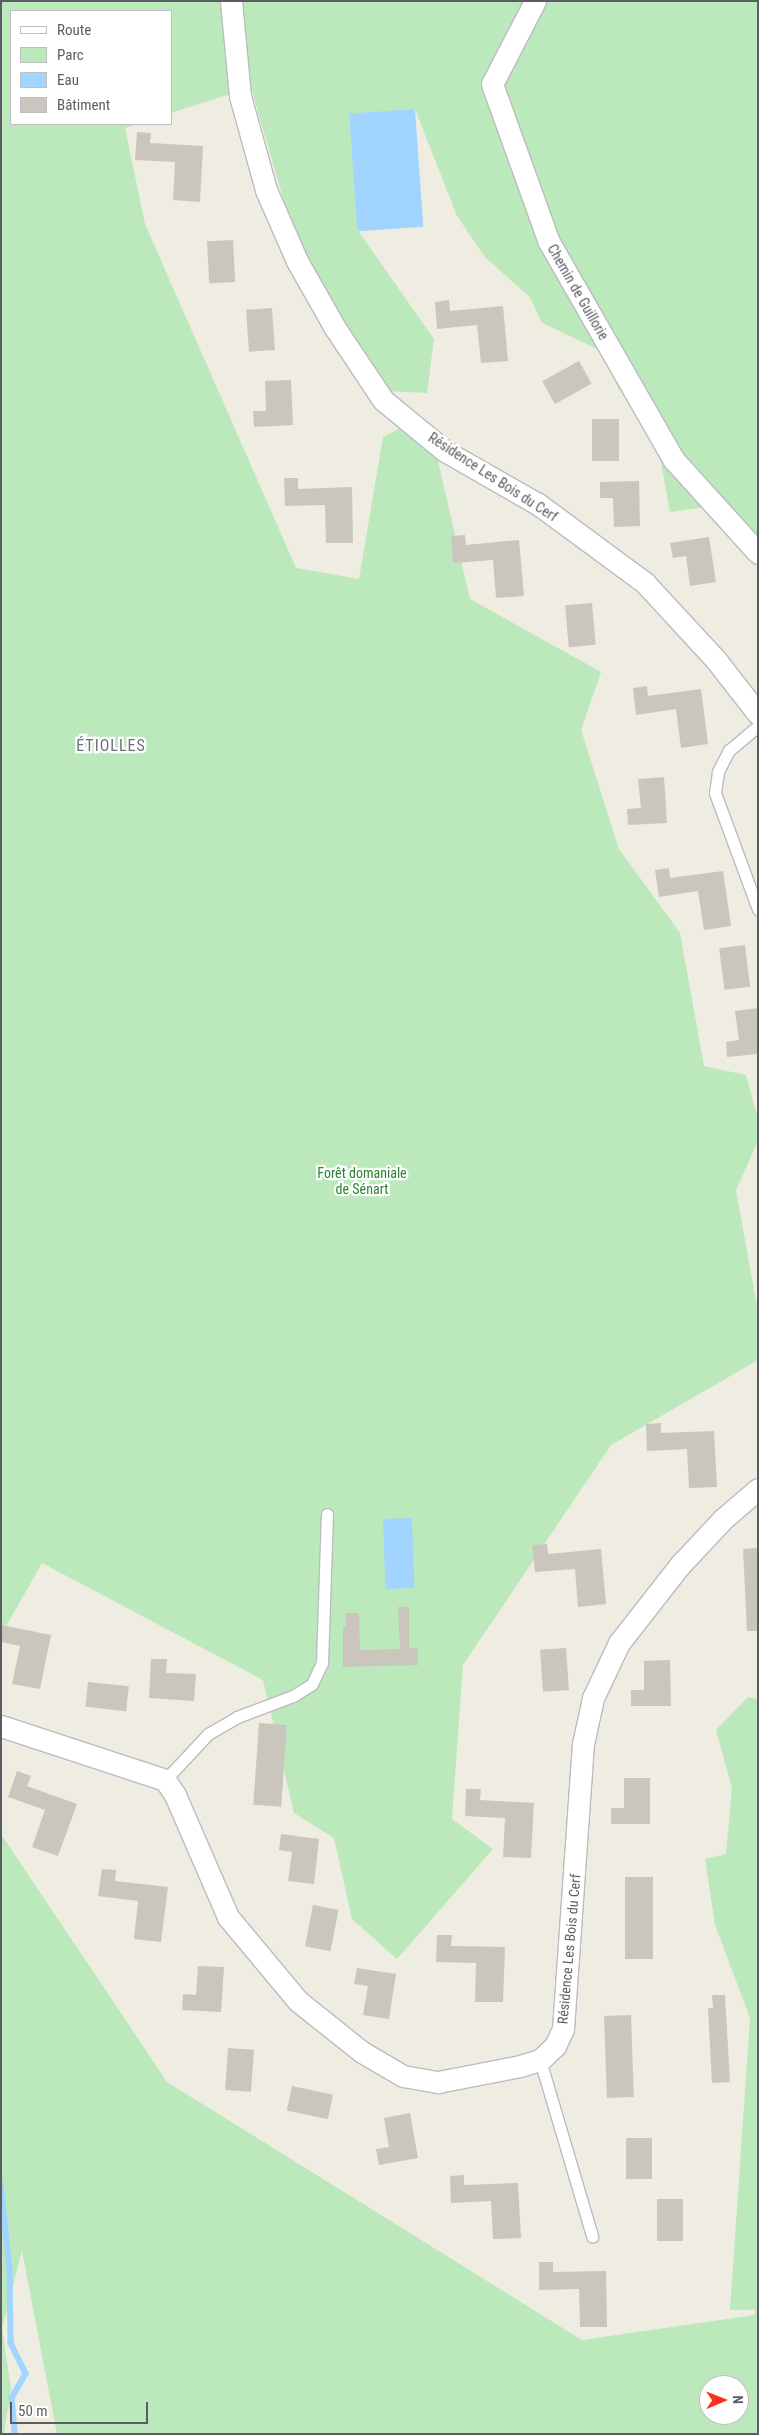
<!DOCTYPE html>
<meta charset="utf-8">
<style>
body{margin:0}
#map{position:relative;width:759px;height:2435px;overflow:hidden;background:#efece1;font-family:"Roboto Condensed",sans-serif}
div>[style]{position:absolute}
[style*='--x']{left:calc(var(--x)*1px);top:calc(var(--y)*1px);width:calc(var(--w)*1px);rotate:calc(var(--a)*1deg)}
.green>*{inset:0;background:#bbe9bc}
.water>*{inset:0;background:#a1d4ff;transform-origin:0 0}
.stream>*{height:5.5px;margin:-2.75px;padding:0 2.75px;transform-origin:2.75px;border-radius:2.75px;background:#a1d4ff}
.building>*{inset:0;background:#cac6be;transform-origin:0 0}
.roads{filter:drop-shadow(1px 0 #babcc2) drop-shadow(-1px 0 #babcc2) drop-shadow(0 1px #babcc2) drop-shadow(0 -1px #babcc2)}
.lane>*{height:11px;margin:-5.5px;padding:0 5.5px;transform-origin:5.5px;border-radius:5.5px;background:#fff}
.street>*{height:21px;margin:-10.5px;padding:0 10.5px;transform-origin:10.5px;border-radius:10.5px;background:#fff}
span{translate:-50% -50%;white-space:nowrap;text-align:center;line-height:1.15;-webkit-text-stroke:4.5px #fff;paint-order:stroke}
.street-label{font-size:14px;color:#5a5e64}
.park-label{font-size:14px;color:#2b8230}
.quarter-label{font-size:16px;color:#6b7076;letter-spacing:1px}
.frame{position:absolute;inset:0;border:2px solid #5a5e64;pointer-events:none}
.legend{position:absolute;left:10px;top:10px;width:162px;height:115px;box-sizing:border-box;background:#fff;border:1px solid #bdbfc1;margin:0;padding:6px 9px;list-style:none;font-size:15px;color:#5a5e64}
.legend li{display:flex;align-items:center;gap:10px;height:25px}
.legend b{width:25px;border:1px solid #bdbfc1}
.north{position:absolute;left:699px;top:2375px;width:50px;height:50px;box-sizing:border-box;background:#fff;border:1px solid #bdbfc1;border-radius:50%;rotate:89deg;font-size:14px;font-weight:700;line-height:20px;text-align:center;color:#5a5e64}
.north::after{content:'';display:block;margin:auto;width:18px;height:22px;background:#fb321b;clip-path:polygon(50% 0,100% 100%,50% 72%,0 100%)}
.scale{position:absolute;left:10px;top:2402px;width:138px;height:22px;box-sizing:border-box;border:2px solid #5a5e64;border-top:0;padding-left:6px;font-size:15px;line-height:18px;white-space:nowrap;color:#5a5e64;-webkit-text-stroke:4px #fff;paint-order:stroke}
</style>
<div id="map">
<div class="green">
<i style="clip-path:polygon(1px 1px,524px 1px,518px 15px,547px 1px,758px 1px,758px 561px,727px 504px,670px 512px,655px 430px,618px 388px,604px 352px,542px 323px,530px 297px,485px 257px,457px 216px,415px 109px,349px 114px,359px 232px,434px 339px,427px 393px,385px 391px,297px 247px,252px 91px,242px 90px,171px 113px,171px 11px,11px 11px,11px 124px,137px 124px,125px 128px,145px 224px,296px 568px,359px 579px,383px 437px,412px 422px,434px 444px,470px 599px,601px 672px,581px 730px,619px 849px,680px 933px,704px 1066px,746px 1075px,758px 1119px,758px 1141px,736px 1190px,758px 1312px,758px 1360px,611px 1445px,463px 1665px,452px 1819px,493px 1849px,397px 1959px,352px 1919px,334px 1838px,294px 1813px,263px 1680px,42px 1563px,1px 1635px)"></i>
<i style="clip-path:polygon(evenodd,748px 1697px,758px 1699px,758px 2434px,57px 2434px,22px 2251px,2px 2328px,11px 2389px,4px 2434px,1px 2434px,1px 1834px,167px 2082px,582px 2340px,755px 2315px,755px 2310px,730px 2310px,750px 2018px,715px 1925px,705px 1859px,726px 1854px,732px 1788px,716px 1730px,748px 1697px,709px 2385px,739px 2385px,739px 2415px,709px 2415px,709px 2385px)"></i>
</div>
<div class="water">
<i style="left:415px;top:109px;width:118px;height:66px;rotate:86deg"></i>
<i style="left:412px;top:1518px;width:70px;height:29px;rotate:88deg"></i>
</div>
<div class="stream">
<i style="--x:1;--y:2184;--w:86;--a:84"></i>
<i style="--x:10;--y:2270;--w:73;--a:89.2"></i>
<i style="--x:11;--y:2343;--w:34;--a:64"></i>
<i style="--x:26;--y:2374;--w:28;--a:120"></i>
<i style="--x:12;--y:2398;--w:36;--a:85"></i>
</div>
<div class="building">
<i style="clip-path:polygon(137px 132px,151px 133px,150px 143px,203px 146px,200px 202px,173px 200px,175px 162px,135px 160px)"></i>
<i style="left:233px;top:240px;width:42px;height:26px;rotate:87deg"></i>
<i style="clip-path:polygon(449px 300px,450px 311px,503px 306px,508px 361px,481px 363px,477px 325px,437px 329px,435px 302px)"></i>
<i style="left:272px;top:308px;width:42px;height:26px;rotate:86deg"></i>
<i style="left:579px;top:361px;width:26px;height:42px;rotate:61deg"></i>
<i style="clip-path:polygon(291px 380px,293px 425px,254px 427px,253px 411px,266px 411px,265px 381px)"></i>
<i style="left:619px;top:419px;width:42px;height:27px;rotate:90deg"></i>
<i style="clip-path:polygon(284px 478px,298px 478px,298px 489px,352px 487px,353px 543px,326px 543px,325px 505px,285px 506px)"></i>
<i style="clip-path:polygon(639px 481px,640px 526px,614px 527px,613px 498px,600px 498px,600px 482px)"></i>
<i style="clip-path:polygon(465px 535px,466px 545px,519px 540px,524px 596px,496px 598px,493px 560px,453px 563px,451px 536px)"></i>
<i style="clip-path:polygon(709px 537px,716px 582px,690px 586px,686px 556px,673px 558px,670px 543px)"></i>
<i style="left:592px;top:603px;width:42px;height:27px;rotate:85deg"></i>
<i style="clip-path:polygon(647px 686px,648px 696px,701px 689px,708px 744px,681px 748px,676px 709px,636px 715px,633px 688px)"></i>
<i style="clip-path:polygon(664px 777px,667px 823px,628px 825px,627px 809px,641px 808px,638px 779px)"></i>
<i style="clip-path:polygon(669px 868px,670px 878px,723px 871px,731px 926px,704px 930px,698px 891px,659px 897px,655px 870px)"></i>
<i style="left:745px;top:945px;width:42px;height:26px;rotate:83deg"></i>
<i style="clip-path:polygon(758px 1008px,758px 1054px,727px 1057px,726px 1042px,739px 1040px,735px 1011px)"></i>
<i style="clip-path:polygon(661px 1423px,661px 1433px,714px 1431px,717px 1487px,689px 1488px,687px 1449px,647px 1451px,646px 1424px)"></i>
<i style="clip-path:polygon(547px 1544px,548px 1554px,601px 1549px,606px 1604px,578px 1607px,575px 1569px,535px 1572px,532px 1545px)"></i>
<i style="clip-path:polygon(758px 1548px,758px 1631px,747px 1631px,743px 1549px)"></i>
<i style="clip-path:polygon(398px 1607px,409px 1607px,409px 1648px,418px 1648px,418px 1665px,343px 1667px,343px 1626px,346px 1626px,346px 1613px,359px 1613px,360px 1650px,400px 1649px)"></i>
<i style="clip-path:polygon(1px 1625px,51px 1635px,40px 1689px,12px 1684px,20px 1646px,1px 1642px)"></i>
<i style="left:566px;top:1648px;width:42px;height:26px;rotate:86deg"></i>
<i style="clip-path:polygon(151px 1659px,167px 1659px,166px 1673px,196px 1674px,194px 1701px,149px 1698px)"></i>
<i style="clip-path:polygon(670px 1660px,671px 1706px,631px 1706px,631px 1690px,644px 1690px,644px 1661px)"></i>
<i style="left:88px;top:1682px;width:41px;height:25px;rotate:6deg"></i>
<i style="left:259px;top:1723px;width:28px;height:82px;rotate:4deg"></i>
<i style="clip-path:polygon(17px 1771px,31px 1776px,27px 1786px,77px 1804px,58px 1856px,32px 1847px,45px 1810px,8px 1797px)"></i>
<i style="clip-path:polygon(624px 1778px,650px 1778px,650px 1824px,611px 1824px,611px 1808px,624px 1808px)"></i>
<i style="clip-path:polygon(466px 1789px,481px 1789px,480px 1800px,534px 1803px,531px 1858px,503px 1857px,505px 1818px,465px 1816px)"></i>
<i style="clip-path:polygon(281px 1834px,319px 1839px,314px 1884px,288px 1881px,292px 1852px,279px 1850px)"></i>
<i style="clip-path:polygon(102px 1869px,116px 1870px,115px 1881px,168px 1887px,161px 1942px,134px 1939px,138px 1901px,98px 1896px)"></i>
<i style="left:625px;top:1877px;width:28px;height:82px"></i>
<i style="left:313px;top:1905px;width:26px;height:42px;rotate:11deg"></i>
<i style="clip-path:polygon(437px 1935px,452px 1935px,451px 1946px,505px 1947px,503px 2002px,475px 2002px,476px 1963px,436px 1962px)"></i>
<i style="clip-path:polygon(198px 1966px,224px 1967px,221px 2012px,182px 2010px,183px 1994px,196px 1995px)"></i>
<i style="clip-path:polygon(357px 1968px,396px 1974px,389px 2019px,363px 2015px,368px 1986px,354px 1984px)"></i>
<i style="clip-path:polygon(712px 1995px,725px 1995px,730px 2082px,712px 2083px,708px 2008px,713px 2008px)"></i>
<i style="left:631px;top:2015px;width:82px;height:27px;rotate:88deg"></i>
<i style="left:228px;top:2048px;width:26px;height:42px;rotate:4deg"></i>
<i style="left:292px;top:2086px;width:42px;height:25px;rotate:12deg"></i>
<i style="clip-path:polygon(410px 2113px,418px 2158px,379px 2165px,376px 2149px,389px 2147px,384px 2118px)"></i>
<i style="left:626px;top:2138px;width:26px;height:41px"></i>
<i style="clip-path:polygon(464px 2175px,464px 2185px,518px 2183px,521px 2238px,493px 2239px,491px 2201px,451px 2203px,450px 2176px)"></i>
<i style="left:657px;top:2199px;width:26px;height:42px"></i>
<i style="clip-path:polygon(539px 2262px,553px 2262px,553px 2272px,606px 2271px,607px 2327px,580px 2327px,579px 2289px,539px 2290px)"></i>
</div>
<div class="roads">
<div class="lane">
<i style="--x:758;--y:726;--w:38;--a:140"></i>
<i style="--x:729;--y:750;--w:25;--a:117"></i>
<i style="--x:718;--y:772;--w:21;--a:98"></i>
<i style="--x:715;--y:793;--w:124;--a:69.7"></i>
<i style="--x:165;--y:1780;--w:63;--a:-46.9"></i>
<i style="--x:208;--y:1734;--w:34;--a:-30"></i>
<i style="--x:237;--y:1717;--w:60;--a:-20.6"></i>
<i style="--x:293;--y:1696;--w:22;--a:-32"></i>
<i style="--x:312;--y:1684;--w:23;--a:-65"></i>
<i style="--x:322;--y:1663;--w:149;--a:-88.1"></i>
<i style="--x:540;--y:2060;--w:184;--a:73.5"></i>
</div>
<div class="street">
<i style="--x:231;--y:1;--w:95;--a:84.6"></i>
<i style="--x:240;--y:96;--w:98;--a:74.5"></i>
<i style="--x:266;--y:190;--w:77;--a:66.4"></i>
<i style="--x:297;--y:261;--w:77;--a:60.4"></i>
<i style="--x:335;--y:328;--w:87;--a:56.3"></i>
<i style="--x:383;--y:400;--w:80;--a:39.4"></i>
<i style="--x:445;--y:451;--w:107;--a:29.7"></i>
<i style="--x:538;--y:504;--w:133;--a:36.4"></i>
<i style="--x:645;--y:583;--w:105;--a:47.3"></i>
<i style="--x:716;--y:660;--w:68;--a:52.1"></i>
<i style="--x:535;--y:1;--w:93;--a:117.4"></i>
<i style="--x:492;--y:84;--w:168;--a:70.2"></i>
<i style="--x:549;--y:242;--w:251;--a:60.2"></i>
<i style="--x:674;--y:460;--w:125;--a:47.9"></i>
<i style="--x:1;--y:1726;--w:173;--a:18.2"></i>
<i style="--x:165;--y:1780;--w:18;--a:56"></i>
<i style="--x:175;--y:1795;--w:133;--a:66.5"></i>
<i style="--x:228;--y:1917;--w:109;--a:50.2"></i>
<i style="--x:298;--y:2001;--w:82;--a:38.6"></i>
<i style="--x:362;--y:2052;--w:48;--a:30.3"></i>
<i style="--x:403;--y:2076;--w:36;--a:10"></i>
<i style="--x:438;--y:2082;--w:84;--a:-11"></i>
<i style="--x:520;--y:2066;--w:21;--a:-17"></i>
<i style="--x:540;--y:2060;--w:21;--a:-43"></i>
<i style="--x:555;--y:2046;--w:19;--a:-65"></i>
<i style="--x:563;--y:2029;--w:286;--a:-86"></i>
<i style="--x:583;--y:1744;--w:47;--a:-77.7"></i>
<i style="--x:593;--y:1698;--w:61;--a:-64.7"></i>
<i style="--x:619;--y:1643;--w:99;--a:-52"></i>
<i style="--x:680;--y:1565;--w:63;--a:-46.9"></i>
<i style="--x:723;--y:1519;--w:46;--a:-40.6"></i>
</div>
</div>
<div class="street-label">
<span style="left:578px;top:292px;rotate:60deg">Chemin de Guillorie</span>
<span style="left:493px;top:477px;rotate:33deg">Résidence Les Bois du Cerf</span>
<span style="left:569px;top:1949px;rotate:-85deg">Résidence Les Bois du Cerf</span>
</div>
<div class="park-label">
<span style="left:362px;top:1181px">Forêt domaniale<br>de Sénart</span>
</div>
<div class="quarter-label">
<span style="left:111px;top:746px">ÉTIOLLES</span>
</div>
<div class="frame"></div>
<ul class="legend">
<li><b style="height:6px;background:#fff"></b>Route</li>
<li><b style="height:14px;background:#bbe9bc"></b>Parc</li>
<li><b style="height:14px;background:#a1d4ff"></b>Eau</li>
<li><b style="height:14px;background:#cac6be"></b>Bâtiment</li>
</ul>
<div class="north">N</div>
<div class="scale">50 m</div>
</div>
